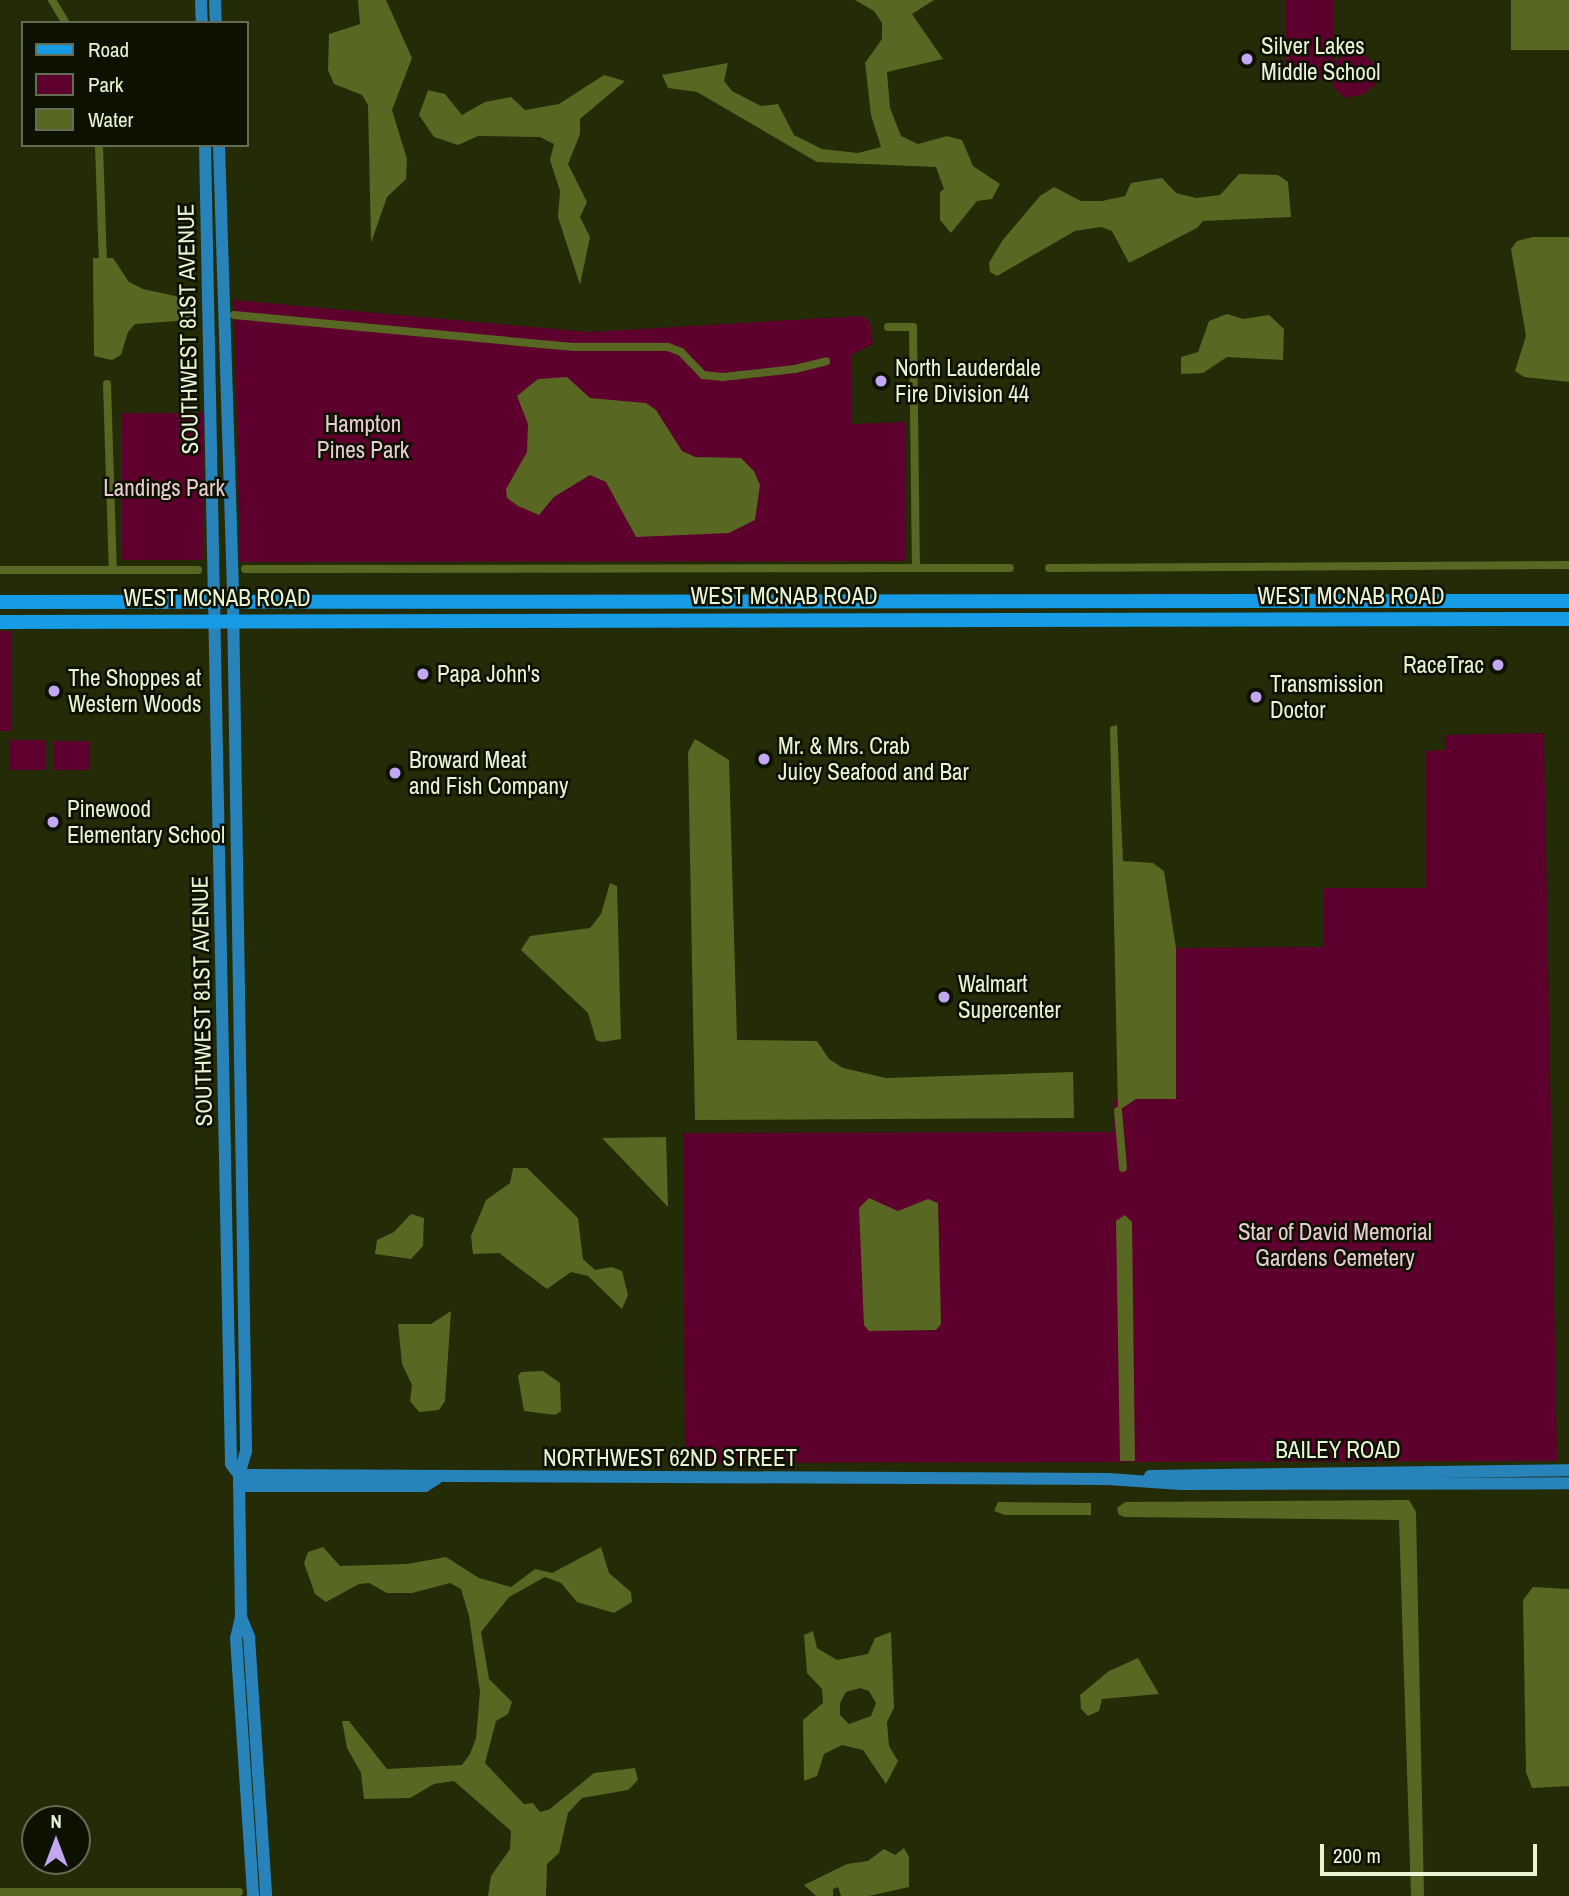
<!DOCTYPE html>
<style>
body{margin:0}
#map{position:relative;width:1569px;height:1896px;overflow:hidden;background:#232b07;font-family:"Archivo Narrow",sans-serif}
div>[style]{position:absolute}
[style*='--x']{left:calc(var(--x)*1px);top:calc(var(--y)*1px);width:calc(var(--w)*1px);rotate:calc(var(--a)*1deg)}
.green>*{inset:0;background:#5e002d;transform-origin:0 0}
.water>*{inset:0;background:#586722;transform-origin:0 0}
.canal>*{height:8px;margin:-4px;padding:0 4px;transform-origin:4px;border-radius:4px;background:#586722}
.secondary>*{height:12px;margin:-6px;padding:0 6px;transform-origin:6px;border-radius:6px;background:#2883bb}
.primary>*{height:14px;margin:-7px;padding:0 7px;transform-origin:7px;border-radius:7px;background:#169ce5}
.dots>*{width:19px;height:19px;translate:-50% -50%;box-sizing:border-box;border:4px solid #0d1200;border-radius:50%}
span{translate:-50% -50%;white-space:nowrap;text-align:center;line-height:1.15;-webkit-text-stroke:5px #0d1200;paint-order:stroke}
.poi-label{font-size:23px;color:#eaf4d2}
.left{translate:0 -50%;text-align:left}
.right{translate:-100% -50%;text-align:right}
.street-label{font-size:23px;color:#eaf4d2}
.park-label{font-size:23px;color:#ebcbd3}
.legend{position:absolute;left:21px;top:21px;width:228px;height:126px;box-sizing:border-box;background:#0d1200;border:2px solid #656c54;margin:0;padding:9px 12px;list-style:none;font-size:21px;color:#eaf4d2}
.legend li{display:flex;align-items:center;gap:14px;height:35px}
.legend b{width:35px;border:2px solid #656c54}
.north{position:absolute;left:21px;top:1805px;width:70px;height:70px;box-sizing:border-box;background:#0d1200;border:2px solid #656c54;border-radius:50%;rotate:0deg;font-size:19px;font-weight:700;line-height:28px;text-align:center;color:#eaf4d2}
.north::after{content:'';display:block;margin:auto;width:24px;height:32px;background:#c3a7f2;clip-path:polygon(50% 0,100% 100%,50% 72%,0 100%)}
.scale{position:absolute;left:1320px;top:1844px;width:217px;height:32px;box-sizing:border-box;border:4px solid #eaf4d2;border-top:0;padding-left:9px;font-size:21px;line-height:24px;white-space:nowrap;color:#eaf4d2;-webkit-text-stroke:5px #0d1200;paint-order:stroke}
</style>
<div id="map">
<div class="green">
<i style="clip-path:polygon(1286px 0,1334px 0,1333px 63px,1344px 54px,1364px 54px,1378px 68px,1378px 82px,1364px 94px,1345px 98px,1334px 88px,1333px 71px,1332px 78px,1286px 79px)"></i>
<i style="clip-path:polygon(234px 300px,589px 332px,862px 316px,870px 322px,873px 344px,851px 355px,852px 424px,905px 422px,906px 561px,240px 562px)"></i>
<i style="left:203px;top:413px;width:147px;height:81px;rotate:90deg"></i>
<i style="left:0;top:631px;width:12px;height:100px"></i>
<i style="clip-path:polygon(1544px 733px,1557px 1461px,685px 1463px,683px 1133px,1114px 1132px,1114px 1099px,1176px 1099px,1176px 948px,1323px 947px,1324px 888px,1426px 888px,1426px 751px,1445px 750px,1445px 735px)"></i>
<i style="left:9px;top:740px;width:36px;height:30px"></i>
<i style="left:54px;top:741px;width:36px;height:29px"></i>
</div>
<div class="water">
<i style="clip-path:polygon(358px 0,386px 0,412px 58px,392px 110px,407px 159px,406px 179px,387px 197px,371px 243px,368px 105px,362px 95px,334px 84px,328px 70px,329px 34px,360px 24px)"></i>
<i style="clip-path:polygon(855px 0,934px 0,912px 14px,943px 59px,887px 72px,890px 108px,901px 136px,918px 144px,947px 136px,962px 140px,973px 166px,1000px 184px,992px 199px,977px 201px,951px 233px,940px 220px,940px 192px,944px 189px,936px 167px,817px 162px,697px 92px,668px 88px,662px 75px,728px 63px,724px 81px,732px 91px,761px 106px,778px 104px,794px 135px,822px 149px,858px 153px,881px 147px,871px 115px,865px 63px,882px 39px,882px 23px,874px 11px)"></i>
<i style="left:1511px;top:0;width:58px;height:50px"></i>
<i style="clip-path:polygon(604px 75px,625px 81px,580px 119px,580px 134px,568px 164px,587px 202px,580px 217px,590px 237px,580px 285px,558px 217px,560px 191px,550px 160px,554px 144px,540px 137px,478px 136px,458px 145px,434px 137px,419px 115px,428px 90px,445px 94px,462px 115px,485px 102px,511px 97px,525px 110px,559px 104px)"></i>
<i style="clip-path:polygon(1239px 174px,1278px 175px,1288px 182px,1291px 217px,1203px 221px,1197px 228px,1129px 263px,1112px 231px,1101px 227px,1075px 231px,997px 276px,990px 272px,989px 263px,1002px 241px,1040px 196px,1054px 187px,1081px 201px,1102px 201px,1125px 196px,1131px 183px,1162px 178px,1176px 193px,1196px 198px,1220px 195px)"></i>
<i style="clip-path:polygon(1533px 237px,1569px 237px,1569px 382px,1524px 377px,1515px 371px,1526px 336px,1511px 249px,1517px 241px)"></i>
<i style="clip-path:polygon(93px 258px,113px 258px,129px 282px,143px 289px,189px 299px,191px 320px,135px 324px,128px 332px,121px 355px,112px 360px,94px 356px)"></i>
<i style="clip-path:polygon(1227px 314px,1243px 319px,1269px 315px,1284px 329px,1283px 360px,1227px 357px,1203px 373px,1181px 374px,1181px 357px,1198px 352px,1209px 321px)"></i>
<i style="clip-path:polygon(567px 377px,590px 398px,646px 403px,656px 410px,682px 451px,695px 457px,741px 458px,754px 471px,760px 485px,755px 520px,729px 533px,636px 537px,606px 482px,590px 475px,554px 497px,539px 515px,518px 506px,507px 498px,506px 489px,527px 452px,528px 424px,517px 396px,538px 379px)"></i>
<i style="clip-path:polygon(1117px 725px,1123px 861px,1153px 863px,1164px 871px,1176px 948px,1176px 1099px,1136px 1099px,1118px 1111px,1110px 727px)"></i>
<i style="clip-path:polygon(695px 739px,729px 760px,737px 1040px,817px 1041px,829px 1059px,843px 1068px,886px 1078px,1073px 1072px,1074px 1118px,695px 1120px,688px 752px)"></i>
<i style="clip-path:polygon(610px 883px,617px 886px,621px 1039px,602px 1042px,596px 1040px,588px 1013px,521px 950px,530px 936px,590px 928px,601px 914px)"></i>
<i style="clip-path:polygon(666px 1137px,668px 1207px,602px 1138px)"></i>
<i style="clip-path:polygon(513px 1168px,527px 1168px,578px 1218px,583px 1259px,595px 1270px,612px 1267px,622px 1271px,628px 1295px,622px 1309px,588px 1276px,571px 1272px,547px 1289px,499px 1253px,473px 1254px,471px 1236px,486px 1200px,510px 1183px)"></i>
<i style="clip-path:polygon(869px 1198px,898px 1211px,928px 1199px,938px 1203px,941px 1324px,936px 1330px,869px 1331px,864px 1325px,859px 1208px)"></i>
<i style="clip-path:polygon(411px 1214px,424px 1218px,423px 1246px,411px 1259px,375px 1254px,377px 1240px,394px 1232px)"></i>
<i style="clip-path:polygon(1125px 1215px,1132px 1222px,1135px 1461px,1120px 1461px,1116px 1221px)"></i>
<i style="clip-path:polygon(451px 1311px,445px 1401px,439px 1410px,419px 1412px,410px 1401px,412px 1385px,402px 1364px,398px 1324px,431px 1324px)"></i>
<i style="clip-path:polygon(543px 1371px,560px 1383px,561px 1411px,555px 1415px,524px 1411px,518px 1376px,521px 1372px)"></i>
<i style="clip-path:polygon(1409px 1500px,1416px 1512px,1424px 1896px,1411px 1896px,1399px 1520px,1125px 1517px,1119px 1515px,1117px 1508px,1125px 1502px)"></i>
<i style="clip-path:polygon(998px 1502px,1091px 1503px,1091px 1515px,1005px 1515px,994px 1511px)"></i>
<i style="clip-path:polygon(323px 1547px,340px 1566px,407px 1564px,446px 1557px,479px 1578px,511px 1587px,535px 1569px,552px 1573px,601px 1547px,609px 1573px,631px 1592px,632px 1602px,614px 1613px,577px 1602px,561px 1583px,545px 1577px,509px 1597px,481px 1632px,489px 1679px,512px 1702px,508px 1714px,496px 1721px,485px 1763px,524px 1804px,533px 1803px,540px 1812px,550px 1809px,594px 1773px,635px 1768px,638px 1780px,628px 1790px,582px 1798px,568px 1813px,559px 1853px,547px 1864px,546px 1896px,488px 1896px,491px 1876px,510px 1849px,511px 1831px,454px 1781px,434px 1784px,410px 1798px,364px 1799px,361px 1773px,347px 1748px,342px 1721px,349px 1721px,387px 1769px,462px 1765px,470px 1754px,476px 1738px,480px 1692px,469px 1616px,461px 1589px,450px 1583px,412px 1593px,387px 1593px,369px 1583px,359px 1584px,326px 1602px,315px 1594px,304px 1563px,308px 1552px)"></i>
<i style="clip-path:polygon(1533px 1587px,1569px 1589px,1569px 1786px,1532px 1788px,1526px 1772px,1523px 1600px)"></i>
<i style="clip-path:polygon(evenodd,813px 1631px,817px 1648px,837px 1660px,868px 1654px,875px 1638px,891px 1632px,894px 1708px,887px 1722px,889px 1746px,898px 1761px,886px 1784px,863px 1750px,842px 1745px,824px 1754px,817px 1776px,804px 1781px,803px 1720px,823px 1703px,822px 1689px,807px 1673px,804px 1635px,813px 1631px,860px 1688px,869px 1691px,876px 1703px,871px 1716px,849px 1724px,840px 1715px,840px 1703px,846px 1692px,860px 1688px)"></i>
<i style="clip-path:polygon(1138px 1658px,1159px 1694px,1102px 1699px,1099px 1711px,1088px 1716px,1081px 1709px,1080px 1695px,1109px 1671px)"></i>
<i style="clip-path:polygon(904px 1848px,909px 1857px,909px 1887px,869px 1896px,841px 1896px,838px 1887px,833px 1889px,833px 1896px,816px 1896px,804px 1885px,847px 1864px,868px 1861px,884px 1849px,895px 1855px)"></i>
</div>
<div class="canal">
<i style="--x:52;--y:0;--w:27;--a:59"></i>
<i style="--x:99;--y:145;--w:123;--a:88.1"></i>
<i style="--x:234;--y:315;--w:341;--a:5.4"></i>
<i style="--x:573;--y:347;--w:95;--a:0"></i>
<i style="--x:668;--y:347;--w:14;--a:21"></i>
<i style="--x:681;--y:352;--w:32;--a:46"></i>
<i style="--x:703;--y:375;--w:20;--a:6"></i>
<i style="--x:723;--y:377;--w:72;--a:-6.3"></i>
<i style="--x:795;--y:369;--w:32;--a:-14"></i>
<i style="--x:888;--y:327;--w:25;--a:0"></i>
<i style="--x:913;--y:327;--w:241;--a:89.3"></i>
<i style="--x:107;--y:384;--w:186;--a:88.2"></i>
<i style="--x:1049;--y:568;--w:520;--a:-0.33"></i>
<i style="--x:245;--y:569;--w:765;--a:-0.07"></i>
<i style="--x:0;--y:570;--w:198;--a:0"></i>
<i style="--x:1118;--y:1111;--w:57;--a:85"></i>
<i style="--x:0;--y:1892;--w:239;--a:0"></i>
</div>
<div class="secondary">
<i style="--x:201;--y:0;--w:23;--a:88"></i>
<i style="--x:215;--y:0;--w:23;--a:88"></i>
<i style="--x:205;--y:145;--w:1319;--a:88.87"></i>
<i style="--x:231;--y:1464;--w:14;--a:54"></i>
<i style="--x:219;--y:145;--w:456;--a:88.2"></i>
<i style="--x:233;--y:601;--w:850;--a:89.12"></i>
<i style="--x:246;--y:1451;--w:25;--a:106"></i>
<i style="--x:239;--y:1475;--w:142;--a:89.2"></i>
<i style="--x:241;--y:1617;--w:22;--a:103"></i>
<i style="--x:236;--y:1638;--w:259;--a:86.2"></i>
<i style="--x:239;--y:1475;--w:869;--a:0.26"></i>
<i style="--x:1108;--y:1479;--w:73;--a:3.9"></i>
<i style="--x:1181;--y:1484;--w:388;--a:-0.1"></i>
<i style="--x:1150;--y:1476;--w:419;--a:-0.8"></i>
<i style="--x:239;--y:1486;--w:186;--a:0"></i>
<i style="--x:425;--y:1486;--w:13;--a:-32"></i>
<i style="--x:241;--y:1617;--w:22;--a:68"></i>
<i style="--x:249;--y:1637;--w:260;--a:86.2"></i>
</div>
<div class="primary">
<i style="--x:0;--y:602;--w:1569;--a:-0.04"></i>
<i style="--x:0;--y:622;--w:1569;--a:-0.11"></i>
</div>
<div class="dots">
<i style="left:1247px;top:59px;background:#c3a7f2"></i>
<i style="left:881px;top:381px;background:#c3a7f2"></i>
<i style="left:1498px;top:665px;background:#c3a7f2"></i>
<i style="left:423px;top:674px;background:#c3a7f2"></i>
<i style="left:54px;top:691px;background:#c3a7f2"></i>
<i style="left:1256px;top:697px;background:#c3a7f2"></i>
<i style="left:764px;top:759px;background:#c3a7f2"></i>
<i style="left:395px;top:773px;background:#c3a7f2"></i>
<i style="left:53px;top:822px;background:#c3a7f2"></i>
<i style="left:944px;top:997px;background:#c3a7f2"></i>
</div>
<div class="poi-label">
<span class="left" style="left:1261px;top:59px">Silver Lakes<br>Middle School</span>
<span class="left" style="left:895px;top:381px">North Lauderdale<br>Fire Division 44</span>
<span class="right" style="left:1484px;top:665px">RaceTrac</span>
<span class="left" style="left:437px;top:674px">Papa John's</span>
<span class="left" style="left:68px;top:691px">The Shoppes at<br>Western Woods</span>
<span class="left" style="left:1270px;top:697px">Transmission<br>Doctor</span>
<span class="left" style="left:778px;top:759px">Mr. &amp; Mrs. Crab<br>Juicy Seafood and Bar</span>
<span class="left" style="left:409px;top:773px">Broward Meat<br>and Fish Company</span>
<span class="left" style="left:67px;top:822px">Pinewood<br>Elementary School</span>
<span class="left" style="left:958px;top:997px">Walmart<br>Supercenter</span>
</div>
<div class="street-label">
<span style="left:188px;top:329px;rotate:-91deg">SOUTHWEST 81ST AVENUE</span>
<span style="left:784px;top:596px">WEST MCNAB ROAD</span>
<span style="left:1351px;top:596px">WEST MCNAB ROAD</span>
<span style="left:217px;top:598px">WEST MCNAB ROAD</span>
<span style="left:202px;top:1001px;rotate:-91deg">SOUTHWEST 81ST AVENUE</span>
<span style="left:1338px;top:1450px">BAILEY ROAD</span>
<span style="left:670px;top:1458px">NORTHWEST 62ND STREET</span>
</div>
<div class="park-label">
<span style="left:363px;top:437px">Hampton<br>Pines Park</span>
<span style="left:164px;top:488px">Landings Park</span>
<span style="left:1335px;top:1245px">Star of David Memorial<br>Gardens Cemetery</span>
</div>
<ul class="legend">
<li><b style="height:9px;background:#169ce5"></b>Road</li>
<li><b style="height:19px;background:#5e002d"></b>Park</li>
<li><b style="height:19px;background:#586722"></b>Water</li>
</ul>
<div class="north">N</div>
<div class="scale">200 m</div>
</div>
